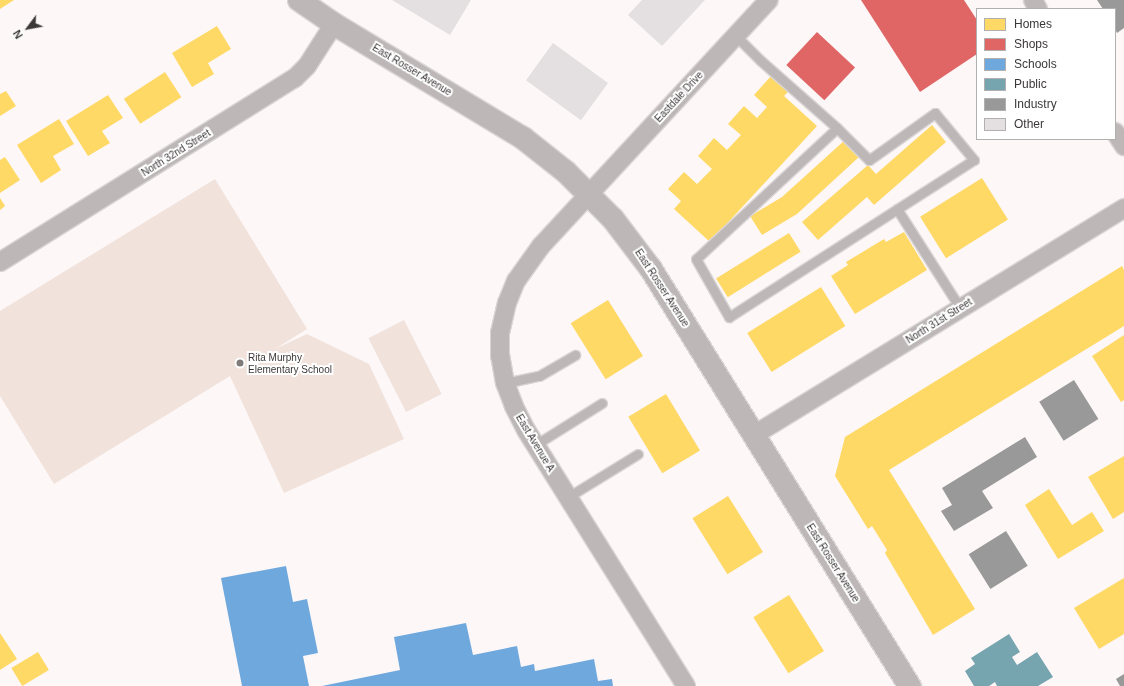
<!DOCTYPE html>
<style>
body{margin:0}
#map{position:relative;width:1124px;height:686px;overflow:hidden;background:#fdf7f8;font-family:Arial,sans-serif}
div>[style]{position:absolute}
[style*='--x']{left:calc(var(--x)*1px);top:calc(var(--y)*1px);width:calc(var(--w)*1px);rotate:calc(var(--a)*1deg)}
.green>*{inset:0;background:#f1e3db;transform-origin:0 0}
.homes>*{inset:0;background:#ffd966;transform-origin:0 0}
.shops>*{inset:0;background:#e06666;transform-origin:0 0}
.schools>*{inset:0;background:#6fa8dc}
.public>*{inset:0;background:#76a5af}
.industry>*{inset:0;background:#999;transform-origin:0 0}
.building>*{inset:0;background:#e4e0e1;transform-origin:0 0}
.roads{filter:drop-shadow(1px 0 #d9d5d6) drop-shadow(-1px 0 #d9d5d6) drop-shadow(0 1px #d9d5d6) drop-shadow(0 -1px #d9d5d6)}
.service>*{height:9px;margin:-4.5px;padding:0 4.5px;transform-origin:4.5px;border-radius:4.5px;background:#bdb7b7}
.minor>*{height:18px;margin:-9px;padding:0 9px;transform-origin:9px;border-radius:9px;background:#bdb7b7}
.tertiary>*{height:22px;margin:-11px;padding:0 11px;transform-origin:11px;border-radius:11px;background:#bdb7b7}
.dots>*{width:11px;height:11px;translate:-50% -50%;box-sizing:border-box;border:2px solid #fff;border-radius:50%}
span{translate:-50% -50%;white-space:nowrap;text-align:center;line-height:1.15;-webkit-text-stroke:4px #fff;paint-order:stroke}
.street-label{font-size:10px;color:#3c3838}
.poi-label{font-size:10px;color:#3c3838}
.left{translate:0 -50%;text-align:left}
.legend{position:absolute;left:976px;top:8px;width:140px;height:132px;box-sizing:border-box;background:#fff;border:1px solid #b1afaf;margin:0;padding:5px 7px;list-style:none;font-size:12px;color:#3c3838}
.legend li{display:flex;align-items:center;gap:8px;height:20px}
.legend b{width:20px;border:1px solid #b1afaf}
.north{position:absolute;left:8px;top:8px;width:40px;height:40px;-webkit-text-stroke:3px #fff;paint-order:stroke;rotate:238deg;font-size:11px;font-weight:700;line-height:16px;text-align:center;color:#3c3838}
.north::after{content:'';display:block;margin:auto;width:14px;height:18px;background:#3c3838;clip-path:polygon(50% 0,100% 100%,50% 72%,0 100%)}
</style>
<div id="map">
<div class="green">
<i style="clip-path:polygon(215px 179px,307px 329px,275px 349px,307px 334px,369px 364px,404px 439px,284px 493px,230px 376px,54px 484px,0 396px,0 311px)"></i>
<i style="left:404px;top:320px;width:83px;height:40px;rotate:63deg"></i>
</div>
<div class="homes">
<i style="clip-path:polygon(0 0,14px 0,0 9px)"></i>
<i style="clip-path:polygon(217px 26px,231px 49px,208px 63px,214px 74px,192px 87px,172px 53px)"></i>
<i style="left:165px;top:72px;width:30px;height:49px;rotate:57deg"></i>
<i style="clip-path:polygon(771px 76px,788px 92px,784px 96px,817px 126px,710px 242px,674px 209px,681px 201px,668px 189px,684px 172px,697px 184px,712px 169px,698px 156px,714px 138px,727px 150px,741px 135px,728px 124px,744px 106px,757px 118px,767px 107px,754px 95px)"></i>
<i style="clip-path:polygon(6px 91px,16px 106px,0 116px,0 94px)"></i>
<i style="clip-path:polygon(108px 95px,123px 118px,102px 131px,110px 143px,88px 156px,66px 121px)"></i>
<i style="clip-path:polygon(59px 119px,74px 144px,53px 156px,61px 170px,41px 183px,17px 145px)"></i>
<i style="clip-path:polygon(932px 125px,946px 142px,874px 205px,867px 197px,818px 240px,802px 222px,868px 165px,876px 174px)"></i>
<i style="clip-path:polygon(845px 140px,859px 157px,797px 214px,762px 235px,750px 216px,782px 197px)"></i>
<i style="clip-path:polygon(5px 157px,20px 180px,0 193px,0 160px)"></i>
<i style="left:982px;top:178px;width:49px;height:73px;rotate:58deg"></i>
<i style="clip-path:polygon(0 198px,5px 206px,0 210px)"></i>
<i style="clip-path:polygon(904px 232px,927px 270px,855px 314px,831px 276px,848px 265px,846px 262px,884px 239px,886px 242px)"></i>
<i style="left:789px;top:233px;width:22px;height:86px;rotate:58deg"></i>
<i style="clip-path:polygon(1122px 266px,1124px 270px,1124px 326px,889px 470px,975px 609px,933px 635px,885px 553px,887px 550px,872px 526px,868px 529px,835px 476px,845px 437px)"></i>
<i style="left:821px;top:287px;width:46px;height:87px;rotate:58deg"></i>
<i style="left:608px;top:300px;width:66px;height:44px;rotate:58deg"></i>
<i style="clip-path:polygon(1124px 335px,1124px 400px,1121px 402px,1092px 356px)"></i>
<i style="left:666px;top:394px;width:66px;height:44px;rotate:59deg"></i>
<i style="clip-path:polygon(1124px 456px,1124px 512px,1113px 519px,1088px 477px)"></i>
<i style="clip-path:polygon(1049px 489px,1072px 525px,1092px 512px,1104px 531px,1058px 559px,1025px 505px)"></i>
<i style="left:728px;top:496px;width:66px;height:42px;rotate:58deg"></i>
<i style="clip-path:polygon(1124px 578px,1124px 634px,1099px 649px,1074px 608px)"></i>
<i style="left:789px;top:595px;width:66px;height:42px;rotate:58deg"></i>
<i style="clip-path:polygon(0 633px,17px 659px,0 670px)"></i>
<i style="left:38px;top:652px;width:21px;height:31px;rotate:59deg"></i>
</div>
<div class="shops">
<i style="clip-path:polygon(861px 0,964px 0,977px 20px,977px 54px,920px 92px)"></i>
<i style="left:817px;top:32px;width:52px;height:45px;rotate:43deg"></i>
</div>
<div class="schools">
<i style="clip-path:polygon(286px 566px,293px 602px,307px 599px,318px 653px,303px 656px,309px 686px,242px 686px,221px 578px)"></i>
<i style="clip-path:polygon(466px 623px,473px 655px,517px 646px,521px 667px,534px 664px,535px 671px,594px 659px,598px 681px,612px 679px,613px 686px,322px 686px,400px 670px,394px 637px)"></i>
</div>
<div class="public">
<i style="clip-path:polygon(1009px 634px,1020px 652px,1012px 657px,1017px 665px,1037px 652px,1053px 677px,1038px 686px,997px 686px,995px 682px,989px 686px,974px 686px,965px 671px,975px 664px,971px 658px)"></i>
</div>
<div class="industry">
<i style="clip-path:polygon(1097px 0,1124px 0,1124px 28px,1117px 33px,1115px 29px,1115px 9px,1103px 9px)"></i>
<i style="left:1074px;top:380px;width:46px;height:41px;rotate:58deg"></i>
<i style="clip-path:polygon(1025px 437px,1037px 457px,982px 491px,993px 508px,954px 531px,941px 511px,952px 505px,942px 488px)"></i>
<i style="left:1006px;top:531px;width:41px;height:44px;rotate:58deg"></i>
<i style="clip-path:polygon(1124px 674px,1124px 686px,1120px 686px,1116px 679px)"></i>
</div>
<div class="building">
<i style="clip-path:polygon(392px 0,471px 0,450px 35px)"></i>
<i style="clip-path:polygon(642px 0,705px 0,662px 46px,628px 15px)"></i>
<i style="left:553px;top:43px;width:68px;height:46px;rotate:36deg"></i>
</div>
<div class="roads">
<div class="service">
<i style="--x:736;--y:36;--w:34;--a:45"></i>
<i style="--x:760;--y:60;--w:103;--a:41.4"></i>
<i style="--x:837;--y:128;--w:192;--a:137.1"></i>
<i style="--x:696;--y:259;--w:67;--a:60.4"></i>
<i style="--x:729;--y:317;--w:291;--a:-32.7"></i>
<i style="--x:974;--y:160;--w:61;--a:-129.7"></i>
<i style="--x:935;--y:113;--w:81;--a:144.5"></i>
<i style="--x:869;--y:160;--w:45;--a:-135"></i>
<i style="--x:897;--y:209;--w:117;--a:57.5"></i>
<i style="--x:505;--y:383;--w:35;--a:-12"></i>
<i style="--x:539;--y:376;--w:42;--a:-30.3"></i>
<i style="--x:535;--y:445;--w:79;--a:-32.1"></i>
<i style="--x:568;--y:497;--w:82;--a:-31.6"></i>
</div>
<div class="minor">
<i style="--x:1033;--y:0;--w:10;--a:61"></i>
<i style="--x:1115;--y:132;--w:17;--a:57"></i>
<i style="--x:0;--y:262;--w:348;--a:-32"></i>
<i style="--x:295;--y:78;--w:17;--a:-45"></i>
<i style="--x:307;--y:66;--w:50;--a:-57.3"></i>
<i style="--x:754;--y:435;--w:434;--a:-31.5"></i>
<i style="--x:686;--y:686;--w:302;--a:-122"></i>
<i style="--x:526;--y:430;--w:27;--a:-117"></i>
<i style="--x:514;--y:406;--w:25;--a:-111"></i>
<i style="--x:505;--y:383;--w:27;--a:-100"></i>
<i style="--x:500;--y:356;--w:23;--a:-90"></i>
<i style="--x:500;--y:333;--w:31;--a:-77"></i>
<i style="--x:507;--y:303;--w:24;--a:-68"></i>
<i style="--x:516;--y:281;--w:43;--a:-54.5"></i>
<i style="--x:541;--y:246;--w:335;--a:-47.2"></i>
</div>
<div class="tertiary">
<i style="--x:299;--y:0;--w:42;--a:34.4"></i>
<i style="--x:334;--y:24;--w:221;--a:31.1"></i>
<i style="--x:523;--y:138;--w:55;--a:38.3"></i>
<i style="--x:566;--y:172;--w:66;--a:45"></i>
<i style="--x:613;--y:219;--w:63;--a:52.8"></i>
<i style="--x:651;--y:269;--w:491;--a:58.2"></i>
</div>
</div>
<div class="dots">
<i style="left:240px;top:363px;background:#807b7b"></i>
</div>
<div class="street-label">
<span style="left:412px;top:70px;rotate:31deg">East Rosser Avenue</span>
<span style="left:679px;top:97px;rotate:-47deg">Eastdale Drive</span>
<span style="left:176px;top:153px;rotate:-32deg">North 32nd Street</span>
<span style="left:662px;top:288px;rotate:57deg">East Rosser Avenue</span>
<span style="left:939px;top:321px;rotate:-32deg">North 31st Street</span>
<span style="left:535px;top:443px;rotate:59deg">East Avenue A</span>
<span style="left:833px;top:563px;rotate:58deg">East Rosser Avenue</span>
</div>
<div class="poi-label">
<span class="left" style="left:248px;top:363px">Rita Murphy<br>Elementary School</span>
</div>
<ul class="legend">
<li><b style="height:11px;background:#ffd966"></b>Homes</li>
<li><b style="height:11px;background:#e06666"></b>Shops</li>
<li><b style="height:11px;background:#6fa8dc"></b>Schools</li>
<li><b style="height:11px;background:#76a5af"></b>Public</li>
<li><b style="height:11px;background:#999"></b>Industry</li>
<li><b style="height:11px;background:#e4e0e1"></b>Other</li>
</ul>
<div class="north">N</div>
</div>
